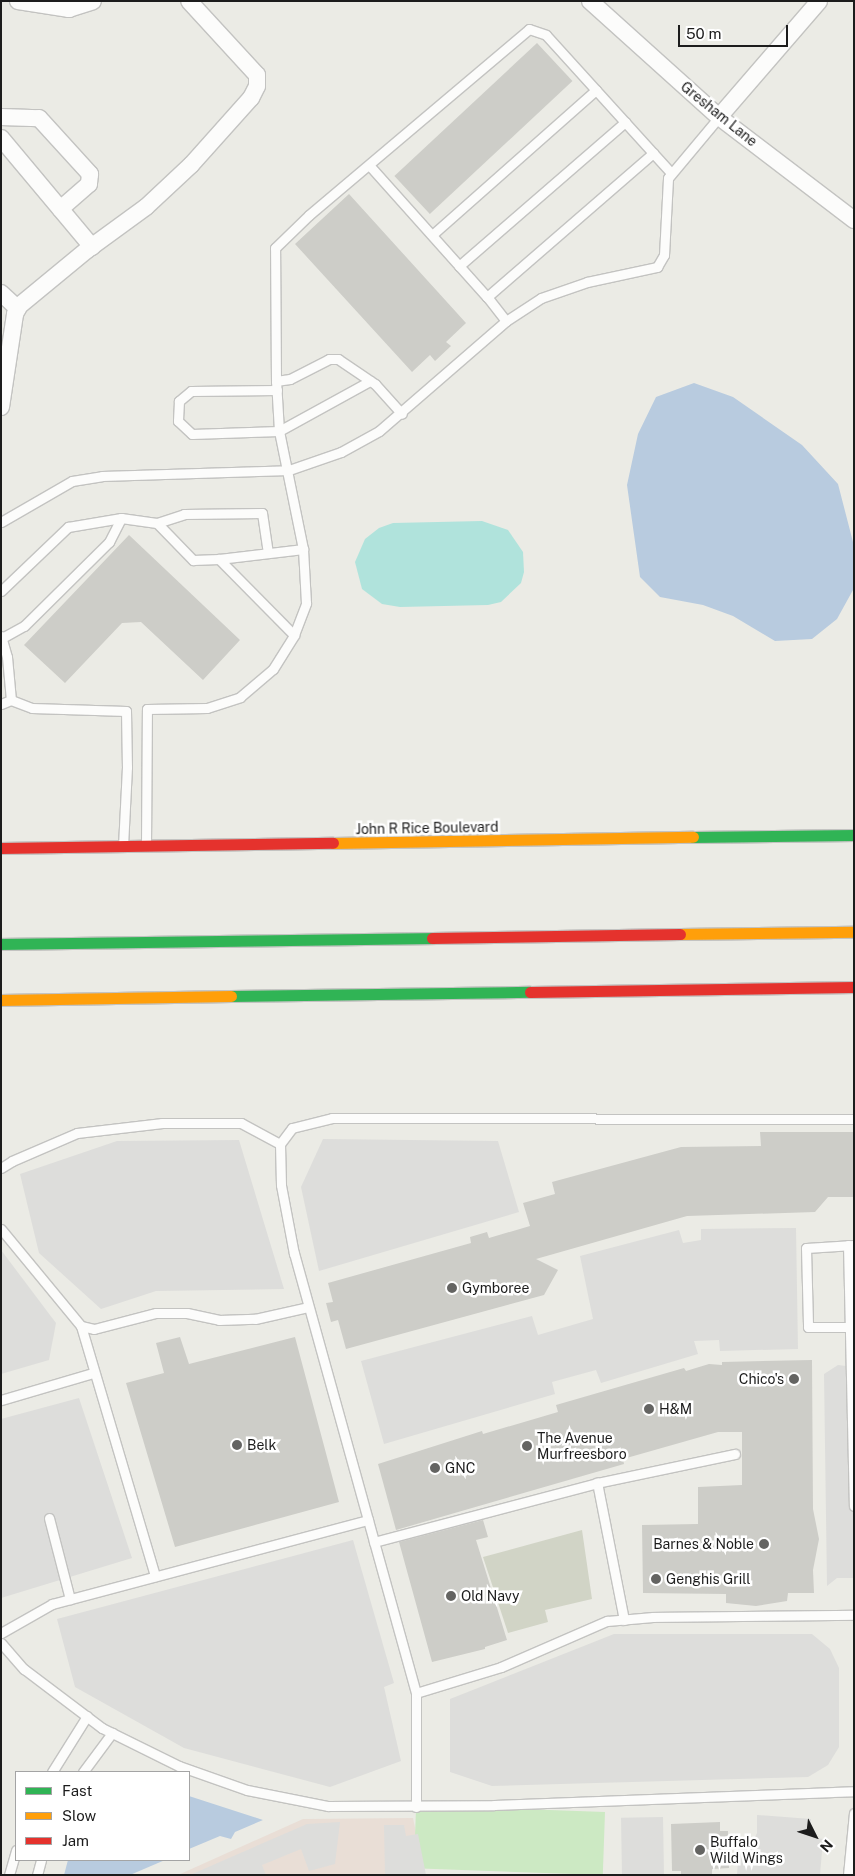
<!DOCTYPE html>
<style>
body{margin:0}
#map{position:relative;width:855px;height:1876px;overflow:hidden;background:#ebebe5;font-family:"Public Sans",sans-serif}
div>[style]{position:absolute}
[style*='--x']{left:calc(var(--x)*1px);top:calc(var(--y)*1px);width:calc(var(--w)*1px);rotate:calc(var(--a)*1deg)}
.commercial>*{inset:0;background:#e9ded6}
.construction>*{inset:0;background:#d1d4c6}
.grass>*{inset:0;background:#cce9c3;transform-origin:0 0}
.pitch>*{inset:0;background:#b0e3dc}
.parking>*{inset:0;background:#dddddb;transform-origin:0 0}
.water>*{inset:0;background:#b8cbdf}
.building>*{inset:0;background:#cdcdc8;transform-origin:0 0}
.roads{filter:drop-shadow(1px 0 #c3c3c1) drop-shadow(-1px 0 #c3c3c1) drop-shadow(0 1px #c3c3c1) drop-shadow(0 -1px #c3c3c1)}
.lane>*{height:9px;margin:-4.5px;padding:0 4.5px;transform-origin:4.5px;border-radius:4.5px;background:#fcfcfb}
.street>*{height:16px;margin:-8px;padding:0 8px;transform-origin:8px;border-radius:8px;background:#fcfcfb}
.fast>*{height:11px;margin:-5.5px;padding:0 5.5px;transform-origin:5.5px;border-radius:5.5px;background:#30b455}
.slow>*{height:11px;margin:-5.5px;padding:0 5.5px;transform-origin:5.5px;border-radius:5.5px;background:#ff9f0a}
.jam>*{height:11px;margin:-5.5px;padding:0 5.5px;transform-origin:5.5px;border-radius:5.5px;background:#e5322d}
.dots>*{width:14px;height:14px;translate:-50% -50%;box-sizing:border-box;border:2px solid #fff;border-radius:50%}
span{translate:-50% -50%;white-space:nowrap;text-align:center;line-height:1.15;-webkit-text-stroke:5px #fff;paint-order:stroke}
.street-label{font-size:14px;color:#1c1c1c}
.poi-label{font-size:14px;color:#1c1c1c}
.left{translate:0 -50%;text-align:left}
.right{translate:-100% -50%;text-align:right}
.frame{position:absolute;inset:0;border:2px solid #1c1c1c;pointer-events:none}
.legend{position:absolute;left:15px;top:1771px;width:175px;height:90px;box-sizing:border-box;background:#fff;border:1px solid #a4a4a4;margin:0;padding:6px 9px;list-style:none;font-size:15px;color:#1c1c1c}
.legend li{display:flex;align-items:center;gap:10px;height:25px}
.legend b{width:25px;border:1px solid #a4a4a4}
.north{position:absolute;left:790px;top:1811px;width:50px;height:50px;-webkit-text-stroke:4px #fff;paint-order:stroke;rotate:131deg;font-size:14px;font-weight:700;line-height:20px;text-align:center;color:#1c1c1c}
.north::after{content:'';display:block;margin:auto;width:18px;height:22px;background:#1c1c1c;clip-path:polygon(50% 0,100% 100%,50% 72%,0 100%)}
.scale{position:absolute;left:678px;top:25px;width:110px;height:22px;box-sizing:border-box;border:2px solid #1c1c1c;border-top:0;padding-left:6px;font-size:15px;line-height:18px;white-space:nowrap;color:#1c1c1c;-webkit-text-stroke:4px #fff;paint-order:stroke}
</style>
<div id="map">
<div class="commercial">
<i style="clip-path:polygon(413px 1818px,425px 1875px,178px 1875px,303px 1819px)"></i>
</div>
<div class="construction">
<i style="clip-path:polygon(582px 1530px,592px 1599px,545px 1610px,548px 1622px,508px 1633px,483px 1557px)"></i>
</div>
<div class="grass">
<i style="left:605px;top:1812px;width:63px;height:189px;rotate:92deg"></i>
</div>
<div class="pitch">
<i style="clip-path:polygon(482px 521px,508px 530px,523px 552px,524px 572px,521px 583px,501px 602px,488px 605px,400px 607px,382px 604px,362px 589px,355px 562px,365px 539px,379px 528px,393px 523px)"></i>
</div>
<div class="parking">
<i style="clip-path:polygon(323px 1139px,498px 1141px,519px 1212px,319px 1271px,301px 1187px)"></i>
<i style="clip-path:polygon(239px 1140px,284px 1289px,156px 1291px,101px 1309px,39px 1253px,20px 1174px,117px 1141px)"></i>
<i style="clip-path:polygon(796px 1228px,798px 1349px,720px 1351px,719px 1340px,694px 1341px,698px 1354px,601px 1383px,596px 1370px,552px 1382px,555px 1394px,384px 1444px,361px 1361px,532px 1316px,538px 1335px,593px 1319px,580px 1256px,679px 1230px,683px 1243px,701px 1240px,701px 1229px)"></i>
<i style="clip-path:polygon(1px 1250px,56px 1323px,49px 1360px,1px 1374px)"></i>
<i style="clip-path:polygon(838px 1365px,854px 1367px,854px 1578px,837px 1578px,827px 1586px,824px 1374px)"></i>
<i style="clip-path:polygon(79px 1398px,132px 1558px,1px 1598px,1px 1419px)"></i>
<i style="clip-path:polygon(353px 1540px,394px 1683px,384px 1687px,401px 1761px,330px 1787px,184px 1748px,75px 1687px,57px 1619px)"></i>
<i style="clip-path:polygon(614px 1634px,812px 1634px,830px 1649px,839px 1668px,839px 1747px,828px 1765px,808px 1777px,492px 1786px,450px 1772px,450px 1699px)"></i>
<i style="clip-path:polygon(757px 1815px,811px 1819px,810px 1837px,823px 1839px,820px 1875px,737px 1875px,739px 1845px,751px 1845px,757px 1833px)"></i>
<i style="left:663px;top:1817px;width:58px;height:42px;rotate:89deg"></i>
<i style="clip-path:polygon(340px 1822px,335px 1864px,309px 1871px,301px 1849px,262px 1865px,266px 1875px,190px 1875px,307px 1824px)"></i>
<i style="clip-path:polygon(384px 1825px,404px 1825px,406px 1836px,418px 1834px,426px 1875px,385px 1875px)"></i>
</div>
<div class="water">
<i style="clip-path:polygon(694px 383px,733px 397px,802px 445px,838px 484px,853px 542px,853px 590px,837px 619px,812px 639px,775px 641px,733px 616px,703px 605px,660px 597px,640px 577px,627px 485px,638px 434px,656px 397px)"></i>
<i style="clip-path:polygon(189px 1796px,192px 1797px,263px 1820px,235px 1832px,231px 1839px,220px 1836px,189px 1849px)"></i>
<i style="clip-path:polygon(68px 1860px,165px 1860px,130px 1875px,64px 1875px)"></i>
</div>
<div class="building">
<i style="left:537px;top:43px;width:52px;height:195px;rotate:47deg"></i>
<i style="clip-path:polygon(349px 194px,466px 323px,446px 342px,451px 346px,435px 361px,430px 355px,412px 372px,295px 244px)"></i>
<i style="clip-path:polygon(129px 535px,240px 640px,203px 680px,141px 622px,122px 623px,65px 683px,24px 645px)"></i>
<i style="clip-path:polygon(760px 1132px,854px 1132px,854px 1197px,828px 1197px,815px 1212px,687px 1216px,536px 1259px,558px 1270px,544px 1295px,346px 1349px,338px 1320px,331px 1322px,326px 1303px,333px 1302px,328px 1283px,471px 1243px,470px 1237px,487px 1232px,489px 1238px,530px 1226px,523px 1203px,555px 1194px,552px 1182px,681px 1147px,761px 1146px)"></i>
<i style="clip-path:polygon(180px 1337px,189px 1364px,295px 1337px,339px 1502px,175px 1547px,126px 1383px,164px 1373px,156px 1343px)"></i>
<i style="clip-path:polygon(812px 1360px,813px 1509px,819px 1539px,813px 1570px,814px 1593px,788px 1593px,787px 1601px,756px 1606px,726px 1603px,726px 1594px,643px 1593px,642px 1525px,698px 1524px,698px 1487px,742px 1485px,742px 1432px,718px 1432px,623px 1459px,624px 1464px,396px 1530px,378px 1464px,482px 1431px,483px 1434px,558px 1412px,556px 1405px,684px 1368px,686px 1371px,709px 1364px,722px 1365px,722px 1362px)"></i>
<i style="clip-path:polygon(483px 1520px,488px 1537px,476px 1540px,507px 1640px,485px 1647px,485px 1649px,432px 1662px,399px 1542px)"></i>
<i style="clip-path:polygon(720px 1822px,720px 1831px,728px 1831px,729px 1868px,712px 1869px,712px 1875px,681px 1875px,681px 1871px,672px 1871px,671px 1824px)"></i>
</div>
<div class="roads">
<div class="lane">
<i style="--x:369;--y:165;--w:177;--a:48.2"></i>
<i style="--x:432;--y:235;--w:219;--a:-41.5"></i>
<i style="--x:459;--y:266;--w:220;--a:-40.9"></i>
<i style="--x:506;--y:321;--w:31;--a:-128"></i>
<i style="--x:487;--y:297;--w:220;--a:-40.9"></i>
<i style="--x:276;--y:381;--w:133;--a:-90.4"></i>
<i style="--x:275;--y:248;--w:47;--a:-44.1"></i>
<i style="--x:309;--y:215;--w:288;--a:-40.2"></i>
<i style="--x:529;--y:29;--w:18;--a:19"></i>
<i style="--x:546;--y:35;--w:186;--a:47.8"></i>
<i style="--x:277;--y:390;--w:86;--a:179.3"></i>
<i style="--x:191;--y:391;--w:16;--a:140"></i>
<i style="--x:179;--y:401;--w:20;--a:93"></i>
<i style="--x:178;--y:421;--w:19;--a:43"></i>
<i style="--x:192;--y:434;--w:87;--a:-2"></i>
<i style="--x:279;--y:431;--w:104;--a:-28.8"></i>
<i style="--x:1;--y:522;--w:82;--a:-30"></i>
<i style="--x:72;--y:481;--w:30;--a:-9"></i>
<i style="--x:102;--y:476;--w:187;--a:-1.8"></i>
<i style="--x:289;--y:470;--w:55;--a:-19.1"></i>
<i style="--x:341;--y:452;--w:43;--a:-28.9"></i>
<i style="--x:379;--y:431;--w:168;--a:-40.9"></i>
<i style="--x:506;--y:321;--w:42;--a:-33.3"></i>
<i style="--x:541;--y:298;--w:49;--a:-19.2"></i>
<i style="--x:587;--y:282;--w:72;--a:-12.1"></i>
<i style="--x:657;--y:267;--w:14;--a:-60"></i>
<i style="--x:664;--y:255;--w:77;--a:-87"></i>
<i style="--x:668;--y:178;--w:80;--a:-50.1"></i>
<i style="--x:157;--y:523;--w:28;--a:-18"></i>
<i style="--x:184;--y:514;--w:78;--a:-0.7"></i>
<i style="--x:262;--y:513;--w:40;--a:81.5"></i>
<i style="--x:219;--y:559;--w:85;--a:-6.8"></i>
<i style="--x:1;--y:591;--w:93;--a:-43.7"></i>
<i style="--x:68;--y:527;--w:54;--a:-9.6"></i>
<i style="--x:121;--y:518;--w:36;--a:8"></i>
<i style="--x:157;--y:523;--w:52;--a:45.8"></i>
<i style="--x:193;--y:560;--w:26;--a:-2"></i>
<i style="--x:219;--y:559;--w:107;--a:45.4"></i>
<i style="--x:1;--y:636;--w:22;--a:74"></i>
<i style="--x:7;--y:657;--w:43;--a:84.7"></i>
<i style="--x:11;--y:700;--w:22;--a:21"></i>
<i style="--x:32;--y:708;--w:94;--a:1.8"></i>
<i style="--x:126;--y:711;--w:56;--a:89"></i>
<i style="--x:127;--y:767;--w:79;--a:92.9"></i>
<i style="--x:2;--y:638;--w:25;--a:-29"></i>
<i style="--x:24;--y:626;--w:120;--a:-44.7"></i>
<i style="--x:109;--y:542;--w:27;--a:-63"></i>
<i style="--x:1;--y:704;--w:11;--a:-22"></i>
<i style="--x:146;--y:845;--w:136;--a:-89.6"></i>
<i style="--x:147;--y:709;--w:60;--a:-1"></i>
<i style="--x:207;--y:708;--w:35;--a:-18"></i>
<i style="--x:240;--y:697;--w:43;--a:-40.3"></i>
<i style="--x:273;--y:669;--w:40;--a:-58"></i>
<i style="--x:294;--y:635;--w:34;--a:-69"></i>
<i style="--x:306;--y:603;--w:54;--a:-93.2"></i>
<i style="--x:303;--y:549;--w:120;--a:-101.5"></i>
<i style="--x:279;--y:431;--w:50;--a:-93.4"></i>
<i style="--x:276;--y:381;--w:14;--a:-8"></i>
<i style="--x:290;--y:379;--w:44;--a:-27.1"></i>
<i style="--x:329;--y:359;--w:9;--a:0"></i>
<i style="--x:338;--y:359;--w:45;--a:34"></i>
<i style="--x:375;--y:384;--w:40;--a:48"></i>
<i style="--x:1;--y:1168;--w:13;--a:-32"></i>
<i style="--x:12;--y:1161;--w:71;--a:-23.3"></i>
<i style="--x:77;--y:1133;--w:86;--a:-6.7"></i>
<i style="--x:162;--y:1123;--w:79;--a:0"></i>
<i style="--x:241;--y:1123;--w:44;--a:28.3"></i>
<i style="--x:1;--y:1229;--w:126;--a:50.5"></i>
<i style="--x:81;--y:1326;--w:13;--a:13"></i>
<i style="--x:94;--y:1329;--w:64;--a:-14.5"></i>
<i style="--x:156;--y:1313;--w:31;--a:0"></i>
<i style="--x:187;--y:1313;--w:33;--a:12"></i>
<i style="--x:219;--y:1320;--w:36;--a:-2"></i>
<i style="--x:255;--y:1319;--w:54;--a:-12.8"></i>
<i style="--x:848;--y:1245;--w:261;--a:88.7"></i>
<i style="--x:853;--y:1245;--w:47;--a:176.3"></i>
<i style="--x:806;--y:1248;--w:79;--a:88.5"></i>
<i style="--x:808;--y:1327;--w:46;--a:0"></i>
<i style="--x:81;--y:1326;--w:261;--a:73.5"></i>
<i style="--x:1;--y:1400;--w:96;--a:-16.4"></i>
<i style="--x:49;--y:1518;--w:84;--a:75.5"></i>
<i style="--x:374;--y:1542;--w:231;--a:-14.8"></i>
<i style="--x:624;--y:1620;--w:140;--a:-101.1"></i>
<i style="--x:597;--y:1483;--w:141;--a:-11.9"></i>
<i style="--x:1;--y:1633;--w:59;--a:-29.6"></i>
<i style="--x:52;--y:1604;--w:327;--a:-14.9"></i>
<i style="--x:1;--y:1643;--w:35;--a:49"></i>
<i style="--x:24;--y:1669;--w:98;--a:37.1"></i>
<i style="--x:102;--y:1728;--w:86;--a:26.3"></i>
<i style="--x:179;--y:1766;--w:72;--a:19.4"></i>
<i style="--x:247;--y:1790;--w:83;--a:11.2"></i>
<i style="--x:328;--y:1806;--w:166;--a:-0.3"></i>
<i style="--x:494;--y:1805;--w:360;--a:-2.2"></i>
<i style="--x:416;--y:1693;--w:89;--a:-17"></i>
<i style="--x:501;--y:1667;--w:116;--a:-23.5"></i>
<i style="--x:607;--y:1621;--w:46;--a:-5"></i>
<i style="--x:653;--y:1617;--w:201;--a:-0.6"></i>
<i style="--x:52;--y:1772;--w:66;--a:-58"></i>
<i style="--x:83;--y:1772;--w:49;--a:-53.4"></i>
<i style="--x:416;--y:1807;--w:114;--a:-90"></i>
<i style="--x:416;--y:1693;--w:456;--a:-105.5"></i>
<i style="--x:294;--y:1254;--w:70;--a:-100.7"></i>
<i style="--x:281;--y:1185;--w:41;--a:-91.4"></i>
<i style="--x:280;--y:1144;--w:20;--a:-53"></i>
<i style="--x:292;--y:1128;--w:41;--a:-14"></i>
<i style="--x:332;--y:1118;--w:522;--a:0.11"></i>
<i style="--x:9;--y:1875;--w:26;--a:-74"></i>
<i style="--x:37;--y:1875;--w:16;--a:-75"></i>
<i style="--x:848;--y:1875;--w:62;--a:-84.5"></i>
</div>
<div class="street">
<i style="--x:18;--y:1;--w:52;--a:8.9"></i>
<i style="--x:69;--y:9;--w:25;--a:-18"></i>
<i style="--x:590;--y:1;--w:173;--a:42"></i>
<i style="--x:719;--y:117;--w:170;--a:37.3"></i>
<i style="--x:1;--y:117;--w:38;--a:2"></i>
<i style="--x:39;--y:118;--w:76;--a:47.7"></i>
<i style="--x:90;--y:174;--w:10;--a:96"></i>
<i style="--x:89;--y:184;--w:38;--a:139"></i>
<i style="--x:719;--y:117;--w:153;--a:-49.2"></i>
<i style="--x:1;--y:138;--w:142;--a:50.1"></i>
<i style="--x:1;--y:293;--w:23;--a:43"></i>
<i style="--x:1;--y:407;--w:94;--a:-81.4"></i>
<i style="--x:15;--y:314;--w:9;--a:-63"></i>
<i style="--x:19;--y:306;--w:88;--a:-39.5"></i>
<i style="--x:87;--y:250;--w:73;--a:-36.1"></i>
<i style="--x:146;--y:207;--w:62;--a:-43"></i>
<i style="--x:191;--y:165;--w:90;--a:-48.2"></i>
<i style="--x:251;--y:98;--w:13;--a:-63"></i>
<i style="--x:257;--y:86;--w:11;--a:-90"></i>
<i style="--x:257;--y:75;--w:100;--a:-132.6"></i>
</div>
<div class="fast">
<i style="--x:693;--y:837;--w:161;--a:-0.7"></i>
<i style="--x:1;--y:944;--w:431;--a:-0.8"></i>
<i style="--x:231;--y:996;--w:299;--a:-0.8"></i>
</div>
<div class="slow">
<i style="--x:333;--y:843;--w:360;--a:-1"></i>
<i style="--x:680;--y:934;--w:174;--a:-0.7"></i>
<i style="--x:1;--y:1000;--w:230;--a:-1"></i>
</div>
<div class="jam">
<i style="--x:1;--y:848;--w:332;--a:-0.9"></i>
<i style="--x:432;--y:938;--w:248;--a:-0.9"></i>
<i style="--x:530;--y:992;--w:324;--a:-0.9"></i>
</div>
</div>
<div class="dots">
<i style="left:452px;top:1288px;background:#646462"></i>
<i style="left:794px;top:1379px;background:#646462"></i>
<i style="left:649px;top:1409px;background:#646462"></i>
<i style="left:237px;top:1445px;background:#646462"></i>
<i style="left:527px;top:1446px;background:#646462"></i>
<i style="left:435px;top:1468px;background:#646462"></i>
<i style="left:764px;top:1544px;background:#646462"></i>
<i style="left:656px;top:1579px;background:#646462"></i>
<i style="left:451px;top:1596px;background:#646462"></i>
<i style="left:700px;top:1850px;background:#646462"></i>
</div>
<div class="street-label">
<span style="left:719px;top:114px;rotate:39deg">Gresham Lane</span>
<span style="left:427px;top:828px;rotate:-1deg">John R Rice Boulevard</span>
</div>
<div class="poi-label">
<span class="left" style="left:462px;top:1288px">Gymboree</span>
<span class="right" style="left:784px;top:1379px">Chico's</span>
<span class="left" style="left:659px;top:1409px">H&amp;M</span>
<span class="left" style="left:537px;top:1446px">The Avenue<br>Murfreesboro</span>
<span class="left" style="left:247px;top:1445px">Belk</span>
<span class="left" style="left:445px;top:1468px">GNC</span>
<span class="right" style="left:754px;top:1544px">Barnes &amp; Noble</span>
<span class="left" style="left:666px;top:1579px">Genghis Grill</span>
<span class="left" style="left:461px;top:1596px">Old Navy</span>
<span class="left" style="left:710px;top:1850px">Buffalo<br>Wild Wings</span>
</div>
<div class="frame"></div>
<ul class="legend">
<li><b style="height:6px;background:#30b455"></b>Fast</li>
<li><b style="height:6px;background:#ff9f0a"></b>Slow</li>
<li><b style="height:6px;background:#e5322d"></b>Jam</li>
</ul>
<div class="north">N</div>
<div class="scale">50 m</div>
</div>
